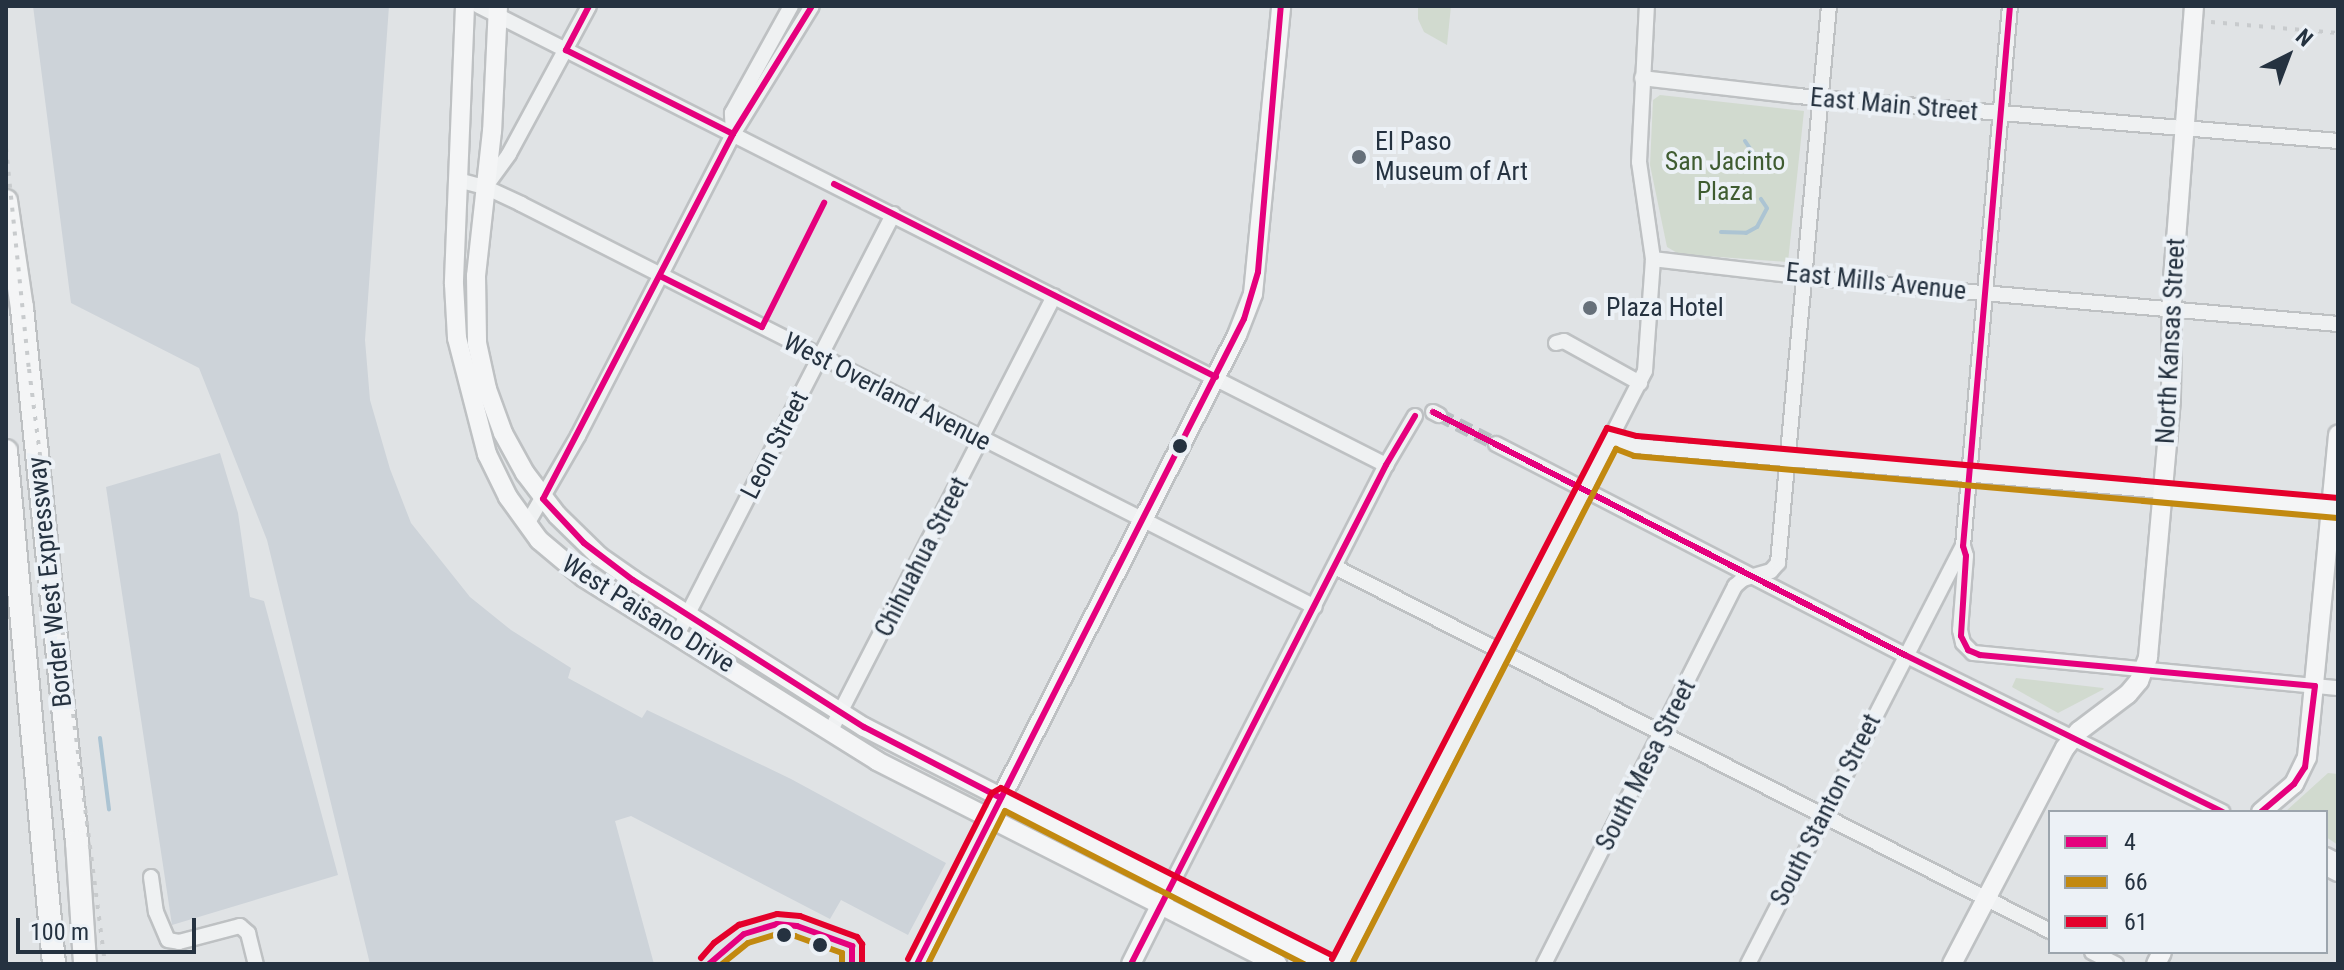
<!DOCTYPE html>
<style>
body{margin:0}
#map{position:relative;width:2344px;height:970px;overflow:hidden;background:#e0e3e5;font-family:"Roboto Condensed",sans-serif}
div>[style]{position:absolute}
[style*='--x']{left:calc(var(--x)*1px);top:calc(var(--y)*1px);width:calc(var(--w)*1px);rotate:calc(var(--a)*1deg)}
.built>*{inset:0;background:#cdd3d9}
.green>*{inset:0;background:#d1dacf}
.stream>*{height:4px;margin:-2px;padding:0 2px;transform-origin:2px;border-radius:2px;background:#acc4d3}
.minor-tunnel>*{height:14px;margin-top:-7px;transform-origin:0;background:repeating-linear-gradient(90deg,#bbc0c4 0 14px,transparent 0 21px)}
.roads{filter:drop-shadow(2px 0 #bec1c3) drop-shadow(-2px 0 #bec1c3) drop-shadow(0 2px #bec1c3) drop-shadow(0 -2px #bec1c3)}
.minor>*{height:14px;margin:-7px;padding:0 7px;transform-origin:7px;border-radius:7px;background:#eff1f2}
.major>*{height:18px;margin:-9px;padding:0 9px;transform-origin:9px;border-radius:9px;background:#f4f5f6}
.highway>*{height:22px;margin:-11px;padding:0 11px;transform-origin:11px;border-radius:11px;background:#f4f5f6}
.rail>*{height:4px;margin-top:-2px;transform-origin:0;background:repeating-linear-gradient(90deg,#c8cbcd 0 4px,transparent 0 12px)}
.bus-1>*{height:6px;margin:-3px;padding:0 3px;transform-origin:3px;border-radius:3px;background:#e5007d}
.bus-2>*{height:6px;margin:-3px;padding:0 3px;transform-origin:3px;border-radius:3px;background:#c28910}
.bus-3>*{height:6px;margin:-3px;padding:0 3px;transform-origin:3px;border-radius:3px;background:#e4002b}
.dots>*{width:22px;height:22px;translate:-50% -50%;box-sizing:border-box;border:4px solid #ecf1f6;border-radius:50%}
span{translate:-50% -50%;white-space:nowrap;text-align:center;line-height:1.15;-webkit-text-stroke:8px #ecf1f6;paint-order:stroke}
.street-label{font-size:26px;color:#253240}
.poi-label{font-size:26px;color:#253240}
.left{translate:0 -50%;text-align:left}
.park-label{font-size:26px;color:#3f5c31}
.frame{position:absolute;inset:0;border:8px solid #253240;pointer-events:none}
.legend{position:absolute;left:2048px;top:810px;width:280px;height:144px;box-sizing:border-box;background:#ecf1f6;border:2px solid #9ca5ad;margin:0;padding:10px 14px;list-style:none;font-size:24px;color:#253240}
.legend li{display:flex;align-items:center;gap:16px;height:40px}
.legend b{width:40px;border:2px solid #9ca5ad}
.north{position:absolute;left:2248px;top:16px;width:80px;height:80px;-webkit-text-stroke:6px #ecf1f6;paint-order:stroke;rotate:42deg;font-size:22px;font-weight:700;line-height:32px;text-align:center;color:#253240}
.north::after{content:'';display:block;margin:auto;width:28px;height:36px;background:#253240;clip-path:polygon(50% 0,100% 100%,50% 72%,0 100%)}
.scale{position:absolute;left:16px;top:918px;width:180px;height:36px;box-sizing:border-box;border:4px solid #253240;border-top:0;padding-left:10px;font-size:24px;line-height:28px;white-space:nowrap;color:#253240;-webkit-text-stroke:6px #ecf1f6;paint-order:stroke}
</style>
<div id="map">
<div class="built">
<i style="clip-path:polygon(33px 6px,389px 6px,365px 340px,370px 400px,390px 469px,411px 523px,470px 597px,511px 630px,571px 668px,568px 678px,642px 718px,647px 710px,791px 779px,946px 863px,908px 935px,841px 900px,830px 919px,631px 816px,615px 821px,654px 964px,370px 964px,267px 540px,199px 368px,71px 303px)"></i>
<i style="clip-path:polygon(220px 453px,238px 513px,250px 597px,264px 601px,338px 875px,172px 925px,106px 487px)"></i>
</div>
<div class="green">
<i style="clip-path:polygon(1418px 6px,1451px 6px,1447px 45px,1424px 32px,1418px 19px)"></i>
<i style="clip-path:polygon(1660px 95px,1804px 111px,1788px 262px,1679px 254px,1667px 247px,1650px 165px,1653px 100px)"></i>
<i style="clip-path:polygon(2016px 678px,2103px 688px,2104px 689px,2058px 713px,2012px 687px)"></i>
<i style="clip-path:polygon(2328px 773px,2338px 774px,2338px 845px,2326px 837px,2326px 812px,2285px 812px)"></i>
</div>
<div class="stream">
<i style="--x:1745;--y:141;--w:32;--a:56"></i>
<i style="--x:1721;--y:232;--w:25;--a:2"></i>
<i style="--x:1746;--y:233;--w:13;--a:-29"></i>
<i style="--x:1757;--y:227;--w:21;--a:-62"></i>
<i style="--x:1767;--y:208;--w:11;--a:-124"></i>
<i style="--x:100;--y:738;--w:72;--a:82.8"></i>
</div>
<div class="minor-tunnel">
<i style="--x:1439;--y:415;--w:64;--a:27"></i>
</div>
<div class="roads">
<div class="minor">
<i style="--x:479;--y:6;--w:1017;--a:26.84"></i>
<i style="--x:1642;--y:78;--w:156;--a:6.6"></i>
<i style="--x:1797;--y:96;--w:543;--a:4.75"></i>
<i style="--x:733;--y:134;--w:21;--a:-93"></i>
<i style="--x:732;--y:113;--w:122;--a:-61.1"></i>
<i style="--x:458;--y:180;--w:28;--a:15"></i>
<i style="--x:485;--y:187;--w:40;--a:25"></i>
<i style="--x:521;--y:204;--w:890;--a:26.91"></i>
<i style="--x:486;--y:186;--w:39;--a:-54"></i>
<i style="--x:509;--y:154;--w:168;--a:-61.6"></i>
<i style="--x:1653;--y:259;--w:170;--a:6.7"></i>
<i style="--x:1822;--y:279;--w:518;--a:4.98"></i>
<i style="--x:1556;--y:343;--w:8;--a:-14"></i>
<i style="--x:1564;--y:341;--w:87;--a:28.9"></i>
<i style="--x:1433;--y:412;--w:7;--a:27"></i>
<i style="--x:1611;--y:437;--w:26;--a:21"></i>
<i style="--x:1635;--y:446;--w:530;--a:4.87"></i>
<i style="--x:1496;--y:444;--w:460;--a:27.3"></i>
<i style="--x:1905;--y:655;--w:354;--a:26.3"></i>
<i style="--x:527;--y:524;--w:102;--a:-59.9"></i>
<i style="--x:578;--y:436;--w:339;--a:-62.8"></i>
<i style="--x:733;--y:134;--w:150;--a:-58.3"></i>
<i style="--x:1963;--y:546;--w:10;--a:73"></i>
<i style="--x:1966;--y:556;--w:74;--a:94.6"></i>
<i style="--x:1960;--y:630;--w:13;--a:77"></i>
<i style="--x:1963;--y:643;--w:14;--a:45"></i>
<i style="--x:1973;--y:653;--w:367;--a:5.5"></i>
<i style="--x:1335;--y:567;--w:802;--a:26.98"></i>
<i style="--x:678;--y:633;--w:471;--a:-62.8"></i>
<i style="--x:830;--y:732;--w:490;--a:-62.8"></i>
<i style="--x:2326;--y:855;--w:13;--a:27"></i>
<i style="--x:2326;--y:868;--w:13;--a:27"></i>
<i style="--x:151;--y:877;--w:35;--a:82"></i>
<i style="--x:156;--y:912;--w:30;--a:67"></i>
<i style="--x:168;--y:940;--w:11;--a:10"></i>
<i style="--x:179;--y:942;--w:63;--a:-14.7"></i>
<i style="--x:240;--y:926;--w:11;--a:41"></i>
<i style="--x:248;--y:933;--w:32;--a:76"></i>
<i style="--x:1171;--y:885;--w:472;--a:-62.9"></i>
<i style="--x:1386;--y:465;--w:57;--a:-59.4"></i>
<i style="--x:2092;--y:952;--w:27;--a:27"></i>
<i style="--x:917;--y:964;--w:162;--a:-63.3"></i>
<i style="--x:1341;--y:964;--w:666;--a:-62.86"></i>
<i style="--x:1645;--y:371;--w:112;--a:-85.9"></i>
<i style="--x:1653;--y:259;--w:98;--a:-98.2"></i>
<i style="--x:1639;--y:162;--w:156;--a:-87.1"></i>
<i style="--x:1544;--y:964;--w:424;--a:-63.2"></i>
<i style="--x:1735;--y:586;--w:11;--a:-41"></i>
<i style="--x:1743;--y:579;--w:29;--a:-16"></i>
<i style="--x:1771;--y:571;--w:11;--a:-49"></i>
<i style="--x:1778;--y:563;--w:559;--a:-84.77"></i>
<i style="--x:1748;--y:964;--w:470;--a:-62.8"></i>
<i style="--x:1963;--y:546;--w:542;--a:-85.03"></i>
</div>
<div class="major">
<i style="--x:465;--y:6;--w:278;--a:92.3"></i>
<i style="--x:454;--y:284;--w:54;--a:86.8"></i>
<i style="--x:457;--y:338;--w:120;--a:75.5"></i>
<i style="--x:487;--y:454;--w:48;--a:64"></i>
<i style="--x:508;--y:497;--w:53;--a:54.2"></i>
<i style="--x:539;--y:540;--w:57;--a:40.1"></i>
<i style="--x:583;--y:577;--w:347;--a:32"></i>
<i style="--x:877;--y:761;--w:449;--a:26.9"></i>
<i style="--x:498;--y:6;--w:125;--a:92.7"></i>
<i style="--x:492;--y:131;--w:146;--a:96.3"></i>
<i style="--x:476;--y:276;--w:67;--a:89.1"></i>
<i style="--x:477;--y:343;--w:47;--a:77.7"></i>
<i style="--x:487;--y:389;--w:47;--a:70"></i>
<i style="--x:503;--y:433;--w:46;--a:61.2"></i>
<i style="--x:525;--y:473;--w:53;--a:52.7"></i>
<i style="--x:557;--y:515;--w:59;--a:44.3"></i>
<i style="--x:599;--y:556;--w:42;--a:35.2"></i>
<i style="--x:633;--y:580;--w:274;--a:32.5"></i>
<i style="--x:864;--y:727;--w:519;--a:27.16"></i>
<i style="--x:2163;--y:491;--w:176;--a:5.5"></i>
<i style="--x:997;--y:806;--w:529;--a:-63"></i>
<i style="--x:1237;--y:335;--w:44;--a:-68.7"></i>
<i style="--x:1253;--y:294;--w:289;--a:-84.4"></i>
<i style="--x:2261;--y:812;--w:43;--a:-40.3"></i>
<i style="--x:2294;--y:784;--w:30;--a:-64"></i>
<i style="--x:2307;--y:757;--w:324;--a:-84.5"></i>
<i style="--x:1131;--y:964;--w:78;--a:-63.4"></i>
<i style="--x:1952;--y:964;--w:244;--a:-62.4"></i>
<i style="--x:2065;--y:748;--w:22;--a:-51"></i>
<i style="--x:2079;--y:731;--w:61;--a:-37.1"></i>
<i style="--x:2128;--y:694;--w:17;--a:-50"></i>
<i style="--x:2139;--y:681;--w:26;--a:-69"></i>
<i style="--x:2148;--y:657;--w:260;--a:-84.9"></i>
<i style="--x:2171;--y:398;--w:106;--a:-89.5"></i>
<i style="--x:2172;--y:292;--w:287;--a:-85.6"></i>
<i style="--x:2156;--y:964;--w:13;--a:-63"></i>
</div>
<div class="highway">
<i style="--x:6;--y:201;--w:108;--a:81.5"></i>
<i style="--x:22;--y:308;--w:537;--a:84.12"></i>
<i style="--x:77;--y:842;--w:122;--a:86.2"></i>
<i style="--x:6;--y:451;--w:515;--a:84.65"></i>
</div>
</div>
<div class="rail">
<i style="--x:2211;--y:22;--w:127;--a:5"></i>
<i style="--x:6;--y:148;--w:222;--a:84.1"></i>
<i style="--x:29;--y:369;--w:600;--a:82.72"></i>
</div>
<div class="bus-1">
<i style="--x:589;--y:6;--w:50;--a:117.6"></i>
<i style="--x:566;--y:50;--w:187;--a:26.7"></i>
<i style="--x:812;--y:6;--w:150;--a:121.7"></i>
<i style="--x:733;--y:134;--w:411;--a:117.5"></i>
<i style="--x:543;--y:499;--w:60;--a:47"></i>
<i style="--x:584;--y:543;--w:61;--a:37.1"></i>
<i style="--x:633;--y:580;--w:274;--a:32.5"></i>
<i style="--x:864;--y:727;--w:154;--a:27.4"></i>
<i style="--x:2010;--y:6;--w:542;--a:94.97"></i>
<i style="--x:1963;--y:546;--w:10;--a:73"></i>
<i style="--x:1966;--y:556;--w:80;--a:93.6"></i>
<i style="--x:1961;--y:636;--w:16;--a:63"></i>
<i style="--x:1968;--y:650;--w:13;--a:23"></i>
<i style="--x:1980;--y:655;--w:336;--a:5.3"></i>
<i style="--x:2315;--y:686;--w:82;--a:97"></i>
<i style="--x:2305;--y:767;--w:20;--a:123"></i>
<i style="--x:2294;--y:784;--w:43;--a:139.7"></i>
<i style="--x:834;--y:184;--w:428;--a:26.8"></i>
<i style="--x:660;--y:276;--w:114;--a:26.6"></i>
<i style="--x:762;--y:327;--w:139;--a:-63.4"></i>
<i style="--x:1433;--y:412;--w:531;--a:27.24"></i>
<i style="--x:1905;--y:655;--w:354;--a:26.3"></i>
<i style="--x:709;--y:964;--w:46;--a:-40.6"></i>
<i style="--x:744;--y:934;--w:34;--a:-17"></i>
<i style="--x:777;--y:924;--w:20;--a:6"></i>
<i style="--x:797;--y:926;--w:59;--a:20"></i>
<i style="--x:852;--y:946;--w:18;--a:90"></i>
<i style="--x:917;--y:964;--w:723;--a:-63.12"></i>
<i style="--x:1244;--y:319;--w:49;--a:-73.4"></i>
<i style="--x:1258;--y:272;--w:267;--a:-85.1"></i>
<i style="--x:1131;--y:964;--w:560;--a:-62.93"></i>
<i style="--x:1386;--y:465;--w:57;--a:-59.4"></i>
</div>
<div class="bus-2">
<i style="--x:722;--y:964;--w:33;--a:-39"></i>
<i style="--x:748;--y:943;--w:31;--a:-17"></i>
<i style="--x:778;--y:934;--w:17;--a:7"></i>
<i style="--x:795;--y:936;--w:50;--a:19.9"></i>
<i style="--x:842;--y:953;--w:11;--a:90"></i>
<i style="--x:928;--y:964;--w:171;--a:-63.3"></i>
<i style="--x:1005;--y:811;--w:336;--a:27.1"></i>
<i style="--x:1352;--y:964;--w:579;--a:-62.86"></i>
<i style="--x:1616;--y:449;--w:19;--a:21"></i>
<i style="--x:1634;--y:456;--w:706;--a:5.04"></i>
</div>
<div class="bus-3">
<i style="--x:701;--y:958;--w:20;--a:-49"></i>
<i style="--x:714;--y:943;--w:31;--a:-36"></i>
<i style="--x:739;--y:925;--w:40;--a:-16"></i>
<i style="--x:777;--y:914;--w:23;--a:5"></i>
<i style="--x:800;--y:916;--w:61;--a:20.2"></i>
<i style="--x:857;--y:937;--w:9;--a:54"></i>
<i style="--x:862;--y:944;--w:20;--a:90"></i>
<i style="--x:908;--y:959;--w:186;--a:-63.2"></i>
<i style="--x:992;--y:793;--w:10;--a:-29"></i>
<i style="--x:1001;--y:788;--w:370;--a:26.8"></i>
<i style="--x:1332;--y:959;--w:598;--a:-62.62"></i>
<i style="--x:1607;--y:428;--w:31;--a:15"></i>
<i style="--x:1637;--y:436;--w:704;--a:5.05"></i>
</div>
<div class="dots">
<i style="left:1359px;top:157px;background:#66707a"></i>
<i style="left:1590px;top:308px;background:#66707a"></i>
<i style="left:1180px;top:446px;background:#253240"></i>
<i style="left:784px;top:935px;background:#253240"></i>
<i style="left:820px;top:945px;background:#253240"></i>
</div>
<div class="street-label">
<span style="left:1894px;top:105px;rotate:5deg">East Main Street</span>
<span style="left:1876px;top:282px;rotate:6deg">East Mills Avenue</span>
<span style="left:2171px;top:341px;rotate:-87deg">North Kansas Street</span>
<span style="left:887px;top:392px;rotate:27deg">West Overland Avenue</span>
<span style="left:775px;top:445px;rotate:-63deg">Leon Street</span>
<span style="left:922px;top:557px;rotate:-63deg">Chihuahua Street</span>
<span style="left:50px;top:582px;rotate:-96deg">Border West Expressway</span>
<span style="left:648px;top:614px;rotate:32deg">West Paisano Drive</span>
<span style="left:1646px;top:765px;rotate:-63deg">South Mesa Street</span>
<span style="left:1826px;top:810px;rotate:-63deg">South Stanton Street</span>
</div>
<div class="poi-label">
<span class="left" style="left:1375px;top:157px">El Paso<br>Museum of Art</span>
<span class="left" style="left:1606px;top:308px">Plaza Hotel</span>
</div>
<div class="park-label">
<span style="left:1725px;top:177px">San Jacinto<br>Plaza</span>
</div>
<div class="frame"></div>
<ul class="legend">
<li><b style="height:10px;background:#e5007d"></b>4</li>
<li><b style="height:10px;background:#c28910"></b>66</li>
<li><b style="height:10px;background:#e4002b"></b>61</li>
</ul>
<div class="north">N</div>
<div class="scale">100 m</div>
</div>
